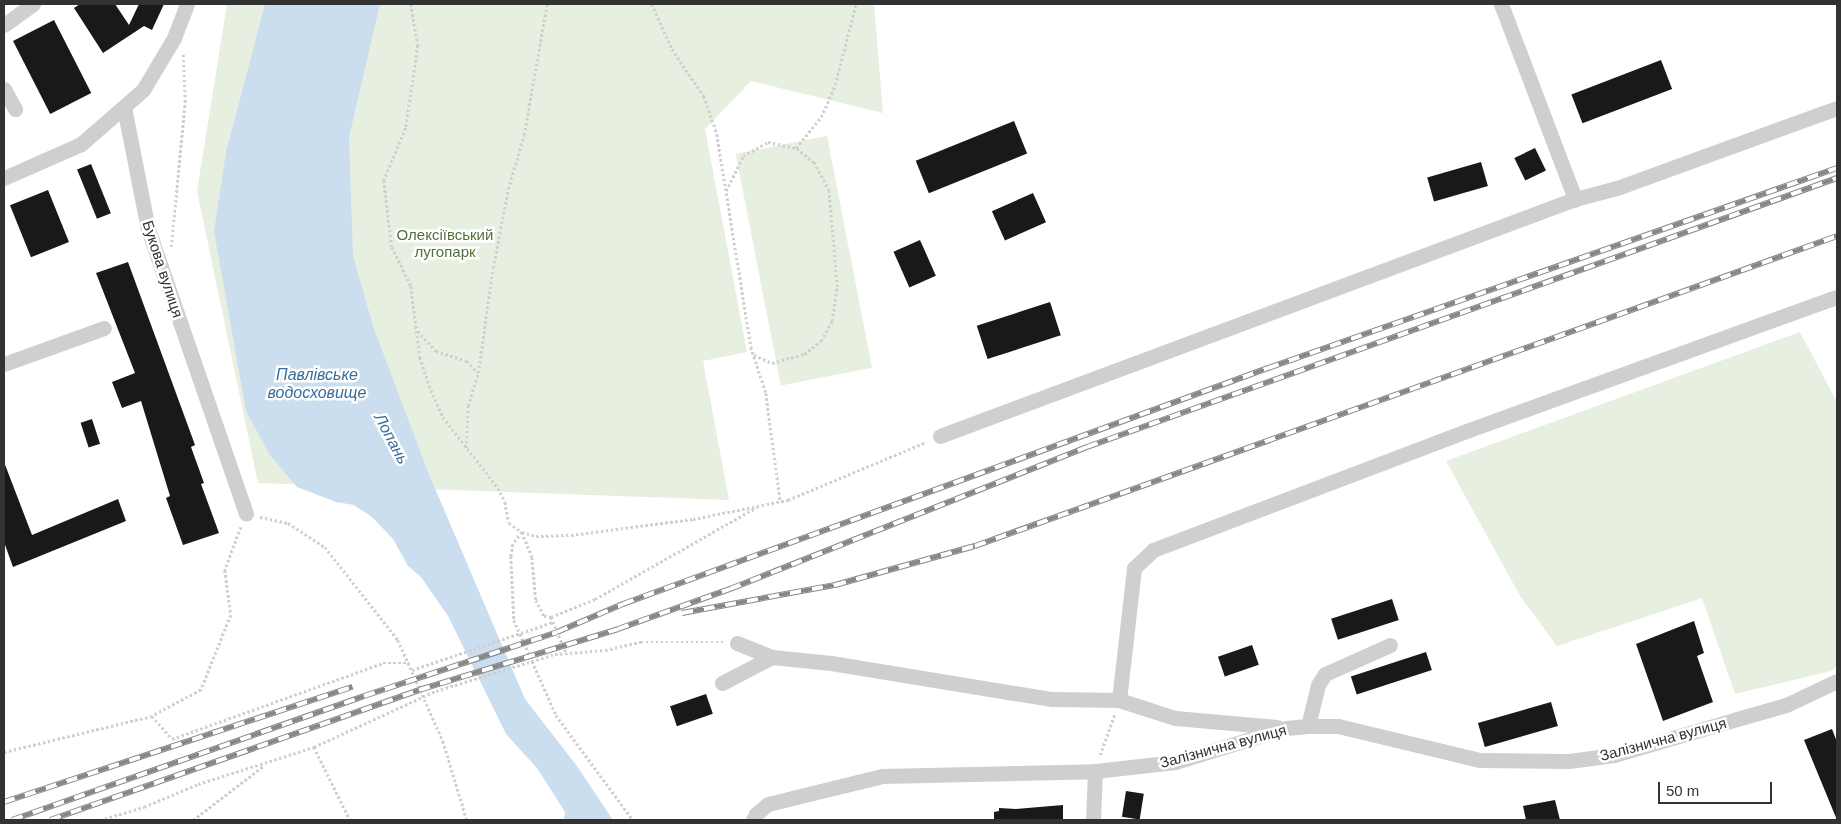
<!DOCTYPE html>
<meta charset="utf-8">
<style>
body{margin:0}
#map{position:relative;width:1841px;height:824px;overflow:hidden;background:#fff;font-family:Helvetica,sans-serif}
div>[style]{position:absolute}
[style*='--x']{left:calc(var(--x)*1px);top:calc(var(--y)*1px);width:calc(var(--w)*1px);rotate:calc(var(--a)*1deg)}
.green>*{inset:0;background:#e7efe0;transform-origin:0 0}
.water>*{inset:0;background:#cbdeef}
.building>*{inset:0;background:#191919;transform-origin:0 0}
.path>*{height:2.5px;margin-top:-1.25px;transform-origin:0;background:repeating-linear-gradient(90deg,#cfcfcf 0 2.5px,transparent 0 5px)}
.minor>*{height:15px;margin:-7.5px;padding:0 7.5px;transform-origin:7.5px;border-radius:7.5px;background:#cfcfcf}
.rail>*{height:5.5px;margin-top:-2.75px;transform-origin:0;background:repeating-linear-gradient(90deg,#fff 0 11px,#878787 0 22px);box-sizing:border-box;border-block:1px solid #878787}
span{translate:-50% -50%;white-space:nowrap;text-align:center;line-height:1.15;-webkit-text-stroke:5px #fff;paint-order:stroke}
.park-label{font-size:15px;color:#50713b}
.street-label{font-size:15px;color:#323232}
.water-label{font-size:16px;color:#396d9b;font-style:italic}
.frame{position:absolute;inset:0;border:5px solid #323232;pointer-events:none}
.scale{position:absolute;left:1658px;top:782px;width:114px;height:22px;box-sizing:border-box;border:2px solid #323232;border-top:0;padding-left:6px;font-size:15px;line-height:18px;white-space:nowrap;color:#323232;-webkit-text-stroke:4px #fff;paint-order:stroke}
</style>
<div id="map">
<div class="green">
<i style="clip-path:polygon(227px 4px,874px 4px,883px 113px,751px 81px,705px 129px,747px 352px,703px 361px,729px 500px,258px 483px,197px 191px)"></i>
<i style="left:827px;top:136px;width:236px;height:93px;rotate:79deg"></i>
<i style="clip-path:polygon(1800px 332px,1837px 402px,1837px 666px,1831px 671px,1735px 694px,1702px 598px,1557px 646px,1520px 596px,1446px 461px)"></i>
</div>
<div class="water">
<i style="clip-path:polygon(265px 4px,380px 4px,349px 137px,353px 256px,373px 326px,428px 472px,525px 699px,577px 766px,613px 820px,564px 820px,565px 812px,537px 768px,506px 734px,448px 616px,421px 577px,408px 566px,393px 539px,372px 517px,354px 505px,336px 502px,297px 487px,270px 455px,246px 411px,214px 231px,226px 152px)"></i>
</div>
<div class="building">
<i style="clip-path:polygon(80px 4px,115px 4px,129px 25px,139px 4px,164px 4px,152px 30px,144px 26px,103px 53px,74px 8px)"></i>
<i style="left:54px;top:20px;width:82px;height:46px;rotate:63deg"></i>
<i style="left:1661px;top:60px;width:31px;height:96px;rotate:69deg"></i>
<i style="left:1014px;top:121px;width:35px;height:106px;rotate:68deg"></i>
<i style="left:1535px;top:148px;width:25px;height:23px;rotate:64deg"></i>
<i style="left:1481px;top:162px;width:25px;height:56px;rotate:74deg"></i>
<i style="left:91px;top:164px;width:53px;height:15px;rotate:68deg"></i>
<i style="left:48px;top:190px;width:56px;height:41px;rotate:68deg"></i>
<i style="left:1033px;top:193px;width:32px;height:45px;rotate:66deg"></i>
<i style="left:920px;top:240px;width:39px;height:29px;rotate:66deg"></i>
<i style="clip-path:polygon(128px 262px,195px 445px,191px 447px,204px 483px,201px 484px,219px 533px,183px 545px,166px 498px,170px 496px,141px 401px,122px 408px,112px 382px,135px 373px,96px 273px)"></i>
<i style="left:1050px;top:302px;width:35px;height:77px;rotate:72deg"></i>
<i style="left:92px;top:419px;width:26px;height:12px;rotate:72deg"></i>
<i style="clip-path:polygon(4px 462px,32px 535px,118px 499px,126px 521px,13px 567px,4px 542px)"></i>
<i style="left:1392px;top:599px;width:22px;height:64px;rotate:72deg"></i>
<i style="clip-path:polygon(1694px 621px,1704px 653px,1697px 656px,1713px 702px,1663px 721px,1636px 644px)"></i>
<i style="left:1252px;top:645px;width:21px;height:36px;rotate:71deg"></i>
<i style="left:1426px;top:652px;width:19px;height:79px;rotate:72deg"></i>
<i style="left:706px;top:694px;width:21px;height:38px;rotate:71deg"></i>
<i style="left:1551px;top:702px;width:25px;height:76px;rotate:74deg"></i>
<i style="clip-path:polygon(1832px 729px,1837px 742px,1837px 820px,1804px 740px)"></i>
<i style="left:1126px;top:791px;width:18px;height:26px;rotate:9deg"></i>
<i style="clip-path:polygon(1555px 800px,1560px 820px,1526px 820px,1523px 806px)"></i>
<i style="clip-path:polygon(1063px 805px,1063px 820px,994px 820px,994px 812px,999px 811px,999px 808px,1016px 809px)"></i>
</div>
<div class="path">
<i style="--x:411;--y:4;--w:42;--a:80.3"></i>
<i style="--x:418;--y:45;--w:84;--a:98.2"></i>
<i style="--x:406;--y:128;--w:56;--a:112.9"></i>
<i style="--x:384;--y:180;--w:67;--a:83.2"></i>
<i style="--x:392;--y:247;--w:43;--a:64"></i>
<i style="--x:411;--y:286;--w:72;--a:82.8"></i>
<i style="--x:420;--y:357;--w:35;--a:72"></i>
<i style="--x:431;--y:390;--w:30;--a:66"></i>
<i style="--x:443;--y:417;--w:90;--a:52.2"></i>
<i style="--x:498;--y:488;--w:16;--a:63"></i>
<i style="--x:505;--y:502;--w:21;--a:79"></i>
<i style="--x:509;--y:523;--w:16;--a:35"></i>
<i style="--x:522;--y:532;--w:15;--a:16"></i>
<i style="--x:536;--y:536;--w:35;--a:-2"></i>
<i style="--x:571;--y:535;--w:123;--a:-7.5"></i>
<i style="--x:693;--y:519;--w:97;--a:-11.3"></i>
<i style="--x:788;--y:500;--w:150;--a:-22.8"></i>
<i style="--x:652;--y:4;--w:49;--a:66"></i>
<i style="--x:672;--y:49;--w:57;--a:55.8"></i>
<i style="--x:704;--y:96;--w:40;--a:71.1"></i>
<i style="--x:717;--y:134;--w:216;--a:80.9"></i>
<i style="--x:751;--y:347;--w:48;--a:71.9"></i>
<i style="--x:766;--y:393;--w:108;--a:82.5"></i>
<i style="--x:726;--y:191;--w:39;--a:-64"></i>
<i style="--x:743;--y:156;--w:29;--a:-29"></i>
<i style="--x:768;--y:142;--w:29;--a:12"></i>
<i style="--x:796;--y:148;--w:40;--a:-51"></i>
<i style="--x:821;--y:117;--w:35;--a:-66"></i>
<i style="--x:835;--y:85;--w:84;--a:-75.5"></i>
<i style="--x:171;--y:247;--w:146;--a:-84.5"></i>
<i style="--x:185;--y:102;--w:49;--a:-92.3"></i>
<i style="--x:418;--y:331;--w:27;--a:48"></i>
<i style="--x:436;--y:351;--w:33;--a:18"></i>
<i style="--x:467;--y:361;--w:16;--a:47"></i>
<i style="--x:754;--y:355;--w:20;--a:24"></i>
<i style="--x:772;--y:363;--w:33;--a:-16"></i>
<i style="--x:804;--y:354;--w:21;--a:-37"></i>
<i style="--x:821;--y:341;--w:23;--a:-61"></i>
<i style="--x:832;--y:321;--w:34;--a:-82"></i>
<i style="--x:837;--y:287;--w:96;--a:-94.8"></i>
<i style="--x:829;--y:191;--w:32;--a:-118"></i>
<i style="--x:814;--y:163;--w:23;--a:-140"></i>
<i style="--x:466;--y:448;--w:42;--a:-87.3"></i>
<i style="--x:468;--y:406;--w:34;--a:-73"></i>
<i style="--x:478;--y:373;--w:106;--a:-81.9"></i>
<i style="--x:493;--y:268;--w:80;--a:-79.2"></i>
<i style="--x:508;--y:189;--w:56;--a:-73.5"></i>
<i style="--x:524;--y:135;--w:133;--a:-80"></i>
<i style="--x:260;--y:517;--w:29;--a:12"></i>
<i style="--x:288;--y:523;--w:44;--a:33"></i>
<i style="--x:325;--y:547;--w:118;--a:51.9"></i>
<i style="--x:398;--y:640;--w:111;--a:66"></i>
<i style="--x:443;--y:741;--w:83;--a:73.1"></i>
<i style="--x:241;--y:527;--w:46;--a:110.4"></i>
<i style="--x:225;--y:570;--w:45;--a:82.4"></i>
<i style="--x:231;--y:615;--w:81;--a:111.8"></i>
<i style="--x:201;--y:690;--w:55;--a:152"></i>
<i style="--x:152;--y:716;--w:30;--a:49"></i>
<i style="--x:172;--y:739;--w:224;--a:-19.8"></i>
<i style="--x:383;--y:663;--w:26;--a:0"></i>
<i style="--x:522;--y:532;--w:27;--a:68"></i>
<i style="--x:532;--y:557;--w:43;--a:84.7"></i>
<i style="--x:536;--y:600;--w:18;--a:63"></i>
<i style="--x:544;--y:616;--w:7;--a:8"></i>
<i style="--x:551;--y:617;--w:48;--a:-22.2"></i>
<i style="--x:595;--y:599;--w:186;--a:-29.6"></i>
<i style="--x:522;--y:532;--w:15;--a:127"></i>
<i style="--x:513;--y:544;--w:12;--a:99"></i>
<i style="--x:511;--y:556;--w:64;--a:87.3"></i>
<i style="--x:514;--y:620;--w:104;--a:66.1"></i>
<i style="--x:556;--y:715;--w:130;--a:53.7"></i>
<i style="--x:551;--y:617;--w:39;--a:67"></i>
<i style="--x:412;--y:670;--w:149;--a:-18.8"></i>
<i style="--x:314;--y:747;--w:81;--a:63.7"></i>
<i style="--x:4;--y:752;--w:152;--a:-13.7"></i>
<i style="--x:1100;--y:755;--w:45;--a:-70.3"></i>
<i style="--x:100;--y:820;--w:46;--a:-16.5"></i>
<i style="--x:144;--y:807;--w:59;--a:-23.1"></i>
<i style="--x:198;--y:784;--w:122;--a:-17.7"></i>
<i style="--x:314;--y:747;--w:134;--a:-24.7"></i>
<i style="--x:436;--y:691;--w:125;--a:-17.3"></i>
<i style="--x:555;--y:654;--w:50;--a:-4.6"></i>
<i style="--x:605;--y:650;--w:37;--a:-13"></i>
<i style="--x:641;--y:642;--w:82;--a:0"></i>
<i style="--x:193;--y:820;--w:88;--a:-37.6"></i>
</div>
<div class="minor">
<i style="--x:1501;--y:4;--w:209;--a:69.2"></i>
<i style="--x:4;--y:25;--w:36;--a:-36"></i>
<i style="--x:4;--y:89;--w:23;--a:61"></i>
<i style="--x:124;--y:107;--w:124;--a:78.9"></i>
<i style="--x:148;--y:229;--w:301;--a:71"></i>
<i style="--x:4;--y:178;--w:84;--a:-23.8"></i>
<i style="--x:81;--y:144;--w:82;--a:-41.1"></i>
<i style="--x:143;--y:90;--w:61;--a:-59.2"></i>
<i style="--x:174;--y:38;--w:36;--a:-69"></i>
<i style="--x:4;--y:364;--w:106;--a:-19.8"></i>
<i style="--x:940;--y:436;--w:678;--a:-20.47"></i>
<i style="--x:1575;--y:199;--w:43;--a:-14.7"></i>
<i style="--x:1617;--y:188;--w:234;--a:-20"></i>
<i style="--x:737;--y:643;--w:38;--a:22"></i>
<i style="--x:772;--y:657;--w:59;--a:5.8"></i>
<i style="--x:831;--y:663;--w:224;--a:9.3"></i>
<i style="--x:1052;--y:699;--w:67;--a:0.9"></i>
<i style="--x:1119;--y:700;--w:59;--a:17.8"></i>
<i style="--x:1175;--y:718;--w:102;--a:5"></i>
<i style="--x:722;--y:683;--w:56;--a:-27.5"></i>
<i style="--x:1119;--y:700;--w:133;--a:-83.5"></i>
<i style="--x:1134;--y:568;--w:26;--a:-43"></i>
<i style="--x:1153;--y:550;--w:338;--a:-20.8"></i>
<i style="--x:1469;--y:430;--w:391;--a:-19.9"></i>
<i style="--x:1308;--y:726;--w:42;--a:-76.3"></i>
<i style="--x:1318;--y:685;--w:13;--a:-58"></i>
<i style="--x:1325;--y:674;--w:71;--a:-24"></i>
<i style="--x:753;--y:820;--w:7;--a:-63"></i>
<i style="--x:756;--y:814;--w:16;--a:-40"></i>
<i style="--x:768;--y:804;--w:117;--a:-13.8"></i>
<i style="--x:882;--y:776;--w:213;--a:-1.3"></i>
<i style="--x:1095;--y:771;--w:81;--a:-6.4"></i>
<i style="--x:1175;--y:762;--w:116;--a:-17"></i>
<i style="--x:1286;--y:728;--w:22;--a:-5"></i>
<i style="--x:1308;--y:726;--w:30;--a:0"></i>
<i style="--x:1338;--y:726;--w:146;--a:13.5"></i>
<i style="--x:1480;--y:760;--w:89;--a:0.6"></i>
<i style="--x:1569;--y:761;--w:45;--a:-7.6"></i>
<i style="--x:1614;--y:755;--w:128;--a:-16.3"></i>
<i style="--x:1737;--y:719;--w:51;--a:-15.9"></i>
<i style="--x:1786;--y:705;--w:56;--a:-25.2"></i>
<i style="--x:1093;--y:820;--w:49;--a:-87.7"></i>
</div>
<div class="rail">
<i style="--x:682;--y:613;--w:156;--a:-10.4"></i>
<i style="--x:835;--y:585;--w:145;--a:-15.6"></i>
<i style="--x:975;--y:546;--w:916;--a:-19.78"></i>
<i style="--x:4;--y:802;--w:367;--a:-18.3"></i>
<i style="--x:12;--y:820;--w:373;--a:-19.4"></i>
<i style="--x:364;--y:696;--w:203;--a:-18.3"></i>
<i style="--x:557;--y:632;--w:72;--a:-23"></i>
<i style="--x:623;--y:604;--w:687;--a:-20.1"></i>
<i style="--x:1268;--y:368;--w:603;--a:-19.37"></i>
<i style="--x:50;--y:820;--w:391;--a:-19.4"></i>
<i style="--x:419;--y:690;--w:208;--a:-17"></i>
<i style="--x:618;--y:629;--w:119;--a:-19.7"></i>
<i style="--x:730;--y:589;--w:384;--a:-21.7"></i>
<i style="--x:1087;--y:447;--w:797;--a:-19.73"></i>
</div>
<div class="park-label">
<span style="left:445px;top:243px">Олексіївський<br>лугопарк</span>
</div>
<div class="street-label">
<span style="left:163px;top:269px;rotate:72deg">Букова вулиця</span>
<span style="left:1663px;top:739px;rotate:-15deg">Залізнична вулиця</span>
<span style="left:1223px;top:746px;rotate:-15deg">Залізнична вулиця</span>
</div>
<div class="water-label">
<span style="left:317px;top:384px">Павлівське<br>водосховище</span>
<span style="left:391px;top:439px;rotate:62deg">Лопань</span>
</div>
<div class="frame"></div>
<div class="scale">50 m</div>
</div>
